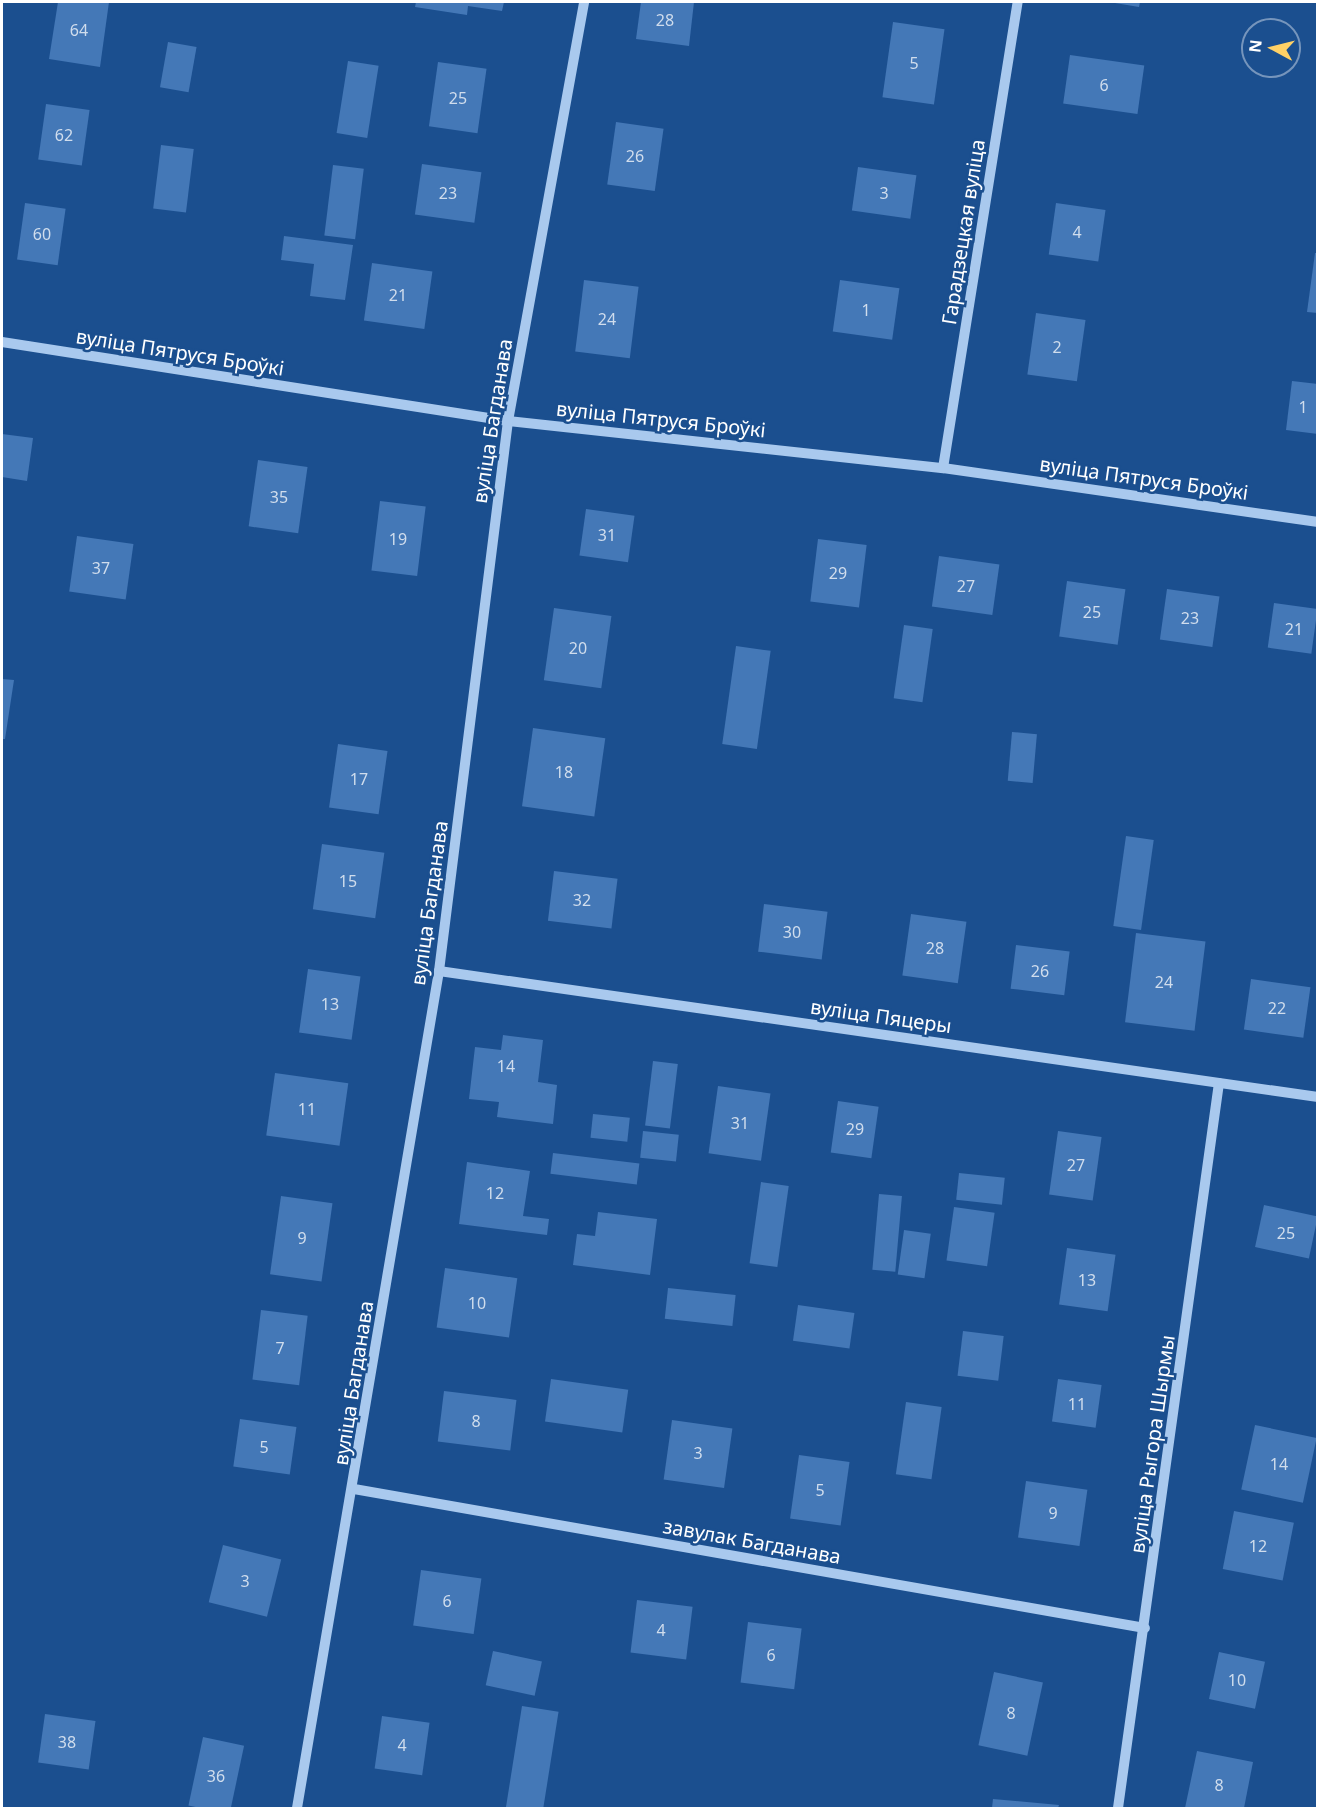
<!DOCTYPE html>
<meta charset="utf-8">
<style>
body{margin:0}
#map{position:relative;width:1319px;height:1810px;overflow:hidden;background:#1b4f8f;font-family:"Noto Sans",sans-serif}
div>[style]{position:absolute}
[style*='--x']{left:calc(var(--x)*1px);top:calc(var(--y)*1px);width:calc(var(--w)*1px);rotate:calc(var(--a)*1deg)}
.building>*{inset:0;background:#4478b7;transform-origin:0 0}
.minor>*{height:10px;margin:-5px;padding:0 5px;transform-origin:5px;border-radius:5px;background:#a9c9ee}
span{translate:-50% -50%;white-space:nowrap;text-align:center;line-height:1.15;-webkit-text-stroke:5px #1b4f8f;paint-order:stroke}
.number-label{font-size:16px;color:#d0dded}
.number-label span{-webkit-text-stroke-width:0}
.street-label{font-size:20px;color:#fff}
.frame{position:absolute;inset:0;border:3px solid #fff;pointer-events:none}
.north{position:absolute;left:1241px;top:18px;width:60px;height:60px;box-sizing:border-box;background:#1b4f8f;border:2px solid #7695bc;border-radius:50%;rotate:277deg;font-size:16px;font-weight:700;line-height:24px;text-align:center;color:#fff}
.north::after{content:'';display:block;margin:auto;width:21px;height:27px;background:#ffd166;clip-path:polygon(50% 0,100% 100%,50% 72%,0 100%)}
</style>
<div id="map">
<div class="building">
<i style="clip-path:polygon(58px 2px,109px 2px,100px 67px,49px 59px)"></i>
<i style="clip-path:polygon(416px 2px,504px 2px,502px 11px,468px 6px,467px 15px,415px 7px)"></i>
<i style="clip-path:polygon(641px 2px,694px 2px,689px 46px,636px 39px)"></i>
<i style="clip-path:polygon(1109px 2px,1140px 2px,1139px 7px)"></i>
<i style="left:893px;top:22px;width:52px;height:76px;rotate:8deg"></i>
<i style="left:168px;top:42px;width:29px;height:46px;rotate:10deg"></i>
<i style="left:1070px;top:55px;width:75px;height:49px;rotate:8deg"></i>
<i style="left:348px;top:61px;width:31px;height:73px;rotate:9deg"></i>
<i style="left:438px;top:62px;width:49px;height:65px;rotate:8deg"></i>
<i style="left:46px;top:104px;width:44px;height:56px;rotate:8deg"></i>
<i style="left:616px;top:122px;width:48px;height:63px;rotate:8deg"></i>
<i style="left:161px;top:145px;width:33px;height:64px;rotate:7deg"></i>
<i style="left:422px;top:164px;width:60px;height:51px;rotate:8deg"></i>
<i style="left:333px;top:165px;width:31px;height:71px;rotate:7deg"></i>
<i style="left:858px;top:167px;width:59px;height:44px;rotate:8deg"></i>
<i style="left:25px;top:203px;width:41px;height:57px;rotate:8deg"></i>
<i style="left:1056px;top:203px;width:50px;height:52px;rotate:8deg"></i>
<i style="clip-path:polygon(284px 236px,353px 245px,345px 300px,310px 296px,314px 264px,281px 260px)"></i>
<i style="clip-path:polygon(1315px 253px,1318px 253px,1318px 313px,1307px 312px)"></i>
<i style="left:372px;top:263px;width:61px;height:58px;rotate:8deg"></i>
<i style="left:584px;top:280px;width:55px;height:72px;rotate:7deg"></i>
<i style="left:840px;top:280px;width:60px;height:52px;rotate:8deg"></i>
<i style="left:1036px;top:313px;width:50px;height:62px;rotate:8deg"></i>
<i style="clip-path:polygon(1292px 381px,1318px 384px,1318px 434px,1286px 430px)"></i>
<i style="clip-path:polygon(2px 434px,33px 438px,27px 481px,2px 477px)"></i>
<i style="left:258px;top:460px;width:50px;height:67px;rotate:8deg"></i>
<i style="left:380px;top:501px;width:46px;height:70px;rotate:7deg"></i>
<i style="left:586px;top:509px;width:49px;height:47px;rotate:8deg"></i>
<i style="left:77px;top:536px;width:57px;height:56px;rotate:8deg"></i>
<i style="left:818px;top:539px;width:49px;height:63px;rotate:7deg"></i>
<i style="left:939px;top:556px;width:61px;height:51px;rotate:8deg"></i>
<i style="left:1067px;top:581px;width:59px;height:56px;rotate:8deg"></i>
<i style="left:1167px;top:589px;width:53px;height:51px;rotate:8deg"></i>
<i style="left:1274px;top:603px;width:44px;height:45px;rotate:8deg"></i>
<i style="left:554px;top:608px;width:58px;height:73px;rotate:8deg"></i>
<i style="left:904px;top:625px;width:29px;height:74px;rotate:8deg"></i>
<i style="left:736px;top:646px;width:35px;height:99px;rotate:8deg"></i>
<i style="clip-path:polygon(2px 679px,14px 680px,5px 739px,2px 739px)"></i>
<i style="left:533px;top:728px;width:73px;height:79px;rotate:8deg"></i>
<i style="left:1012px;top:732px;width:25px;height:49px;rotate:5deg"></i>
<i style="left:338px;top:744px;width:50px;height:64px;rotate:8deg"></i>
<i style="left:1126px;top:836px;width:28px;height:91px;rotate:8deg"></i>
<i style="left:322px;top:844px;width:63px;height:66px;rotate:8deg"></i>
<i style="left:554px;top:871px;width:64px;height:50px;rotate:7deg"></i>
<i style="left:764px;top:904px;width:64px;height:48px;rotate:7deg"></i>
<i style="left:911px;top:914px;width:56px;height:62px;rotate:8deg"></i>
<i style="left:1136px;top:933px;width:70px;height:90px;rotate:7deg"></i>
<i style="left:1016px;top:945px;width:54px;height:44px;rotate:7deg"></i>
<i style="left:308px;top:969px;width:53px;height:64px;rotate:8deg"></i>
<i style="left:1251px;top:979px;width:60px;height:51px;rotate:8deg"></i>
<i style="clip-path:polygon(503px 1035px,543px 1040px,538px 1082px,557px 1085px,553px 1124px,497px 1117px,499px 1102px,469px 1099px,475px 1047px,501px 1050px)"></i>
<i style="left:653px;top:1061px;width:25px;height:65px;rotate:7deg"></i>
<i style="left:275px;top:1073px;width:74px;height:63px;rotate:8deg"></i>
<i style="left:718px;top:1086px;width:53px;height:68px;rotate:8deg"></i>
<i style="left:838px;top:1101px;width:41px;height:52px;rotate:8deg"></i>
<i style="left:593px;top:1114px;width:37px;height:24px;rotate:6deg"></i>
<i style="left:643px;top:1131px;width:36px;height:27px;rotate:6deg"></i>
<i style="left:1058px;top:1131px;width:44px;height:64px;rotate:8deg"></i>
<i style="left:553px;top:1153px;width:87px;height:21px;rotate:7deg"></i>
<i style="clip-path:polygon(467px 1162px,530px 1171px,523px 1216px,549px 1219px,547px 1235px,459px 1224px)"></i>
<i style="left:959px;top:1173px;width:46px;height:27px;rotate:6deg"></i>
<i style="left:761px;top:1182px;width:28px;height:82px;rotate:8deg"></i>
<i style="left:879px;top:1194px;width:23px;height:76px;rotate:5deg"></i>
<i style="left:281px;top:1196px;width:52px;height:79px;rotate:8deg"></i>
<i style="left:1264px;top:1205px;width:55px;height:43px;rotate:12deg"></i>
<i style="left:954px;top:1207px;width:41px;height:54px;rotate:8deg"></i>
<i style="clip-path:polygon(598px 1212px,657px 1219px,650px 1275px,573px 1265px,577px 1234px,595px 1236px)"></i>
<i style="left:904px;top:1230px;width:27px;height:45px;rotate:8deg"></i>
<i style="left:1067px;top:1248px;width:49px;height:57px;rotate:8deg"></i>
<i style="left:445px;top:1268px;width:73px;height:60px;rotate:8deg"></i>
<i style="left:668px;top:1288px;width:68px;height:31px;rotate:6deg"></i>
<i style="left:798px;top:1305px;width:57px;height:36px;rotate:8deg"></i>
<i style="left:261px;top:1310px;width:47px;height:70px;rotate:7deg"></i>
<i style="left:963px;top:1331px;width:41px;height:45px;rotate:7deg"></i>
<i style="left:551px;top:1379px;width:78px;height:43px;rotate:8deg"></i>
<i style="left:1058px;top:1379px;width:44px;height:43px;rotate:8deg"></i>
<i style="left:444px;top:1391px;width:73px;height:51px;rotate:7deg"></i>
<i style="left:906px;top:1402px;width:36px;height:73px;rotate:8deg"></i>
<i style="left:240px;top:1419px;width:57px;height:48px;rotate:8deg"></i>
<i style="left:672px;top:1420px;width:61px;height:60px;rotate:8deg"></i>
<i style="left:1255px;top:1425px;width:63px;height:66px;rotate:12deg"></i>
<i style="left:799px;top:1455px;width:51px;height:64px;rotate:8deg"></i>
<i style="left:1026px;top:1481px;width:62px;height:57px;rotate:8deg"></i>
<i style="left:1234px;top:1511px;width:61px;height:59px;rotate:11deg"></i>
<i style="left:223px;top:1545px;width:60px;height:59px;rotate:14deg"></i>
<i style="left:421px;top:1570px;width:61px;height:56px;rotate:8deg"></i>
<i style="left:637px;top:1600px;width:56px;height:53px;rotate:7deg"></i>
<i style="left:748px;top:1622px;width:54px;height:61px;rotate:7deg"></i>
<i style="left:493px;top:1651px;width:50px;height:35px;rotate:12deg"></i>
<i style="left:1219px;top:1652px;width:47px;height:48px;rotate:12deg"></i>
<i style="left:994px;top:1672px;width:50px;height:75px;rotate:12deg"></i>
<i style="left:522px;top:1706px;width:37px;height:104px;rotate:9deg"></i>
<i style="left:45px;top:1714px;width:51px;height:49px;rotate:8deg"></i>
<i style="left:382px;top:1716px;width:48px;height:53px;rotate:8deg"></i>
<i style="left:203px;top:1737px;width:42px;height:70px;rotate:12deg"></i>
<i style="clip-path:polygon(1197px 1751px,1253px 1762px,1244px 1808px,1185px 1808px)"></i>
<i style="clip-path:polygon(993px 1799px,1059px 1805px,1058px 1808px,992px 1808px)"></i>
</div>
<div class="minor">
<i style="--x:2;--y:342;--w:512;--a:8.87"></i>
<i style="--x:508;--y:421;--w:438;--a:6.2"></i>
<i style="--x:943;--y:468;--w:379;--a:8.2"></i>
<i style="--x:943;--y:468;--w:472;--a:-80.9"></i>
<i style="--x:439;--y:971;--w:888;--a:8.16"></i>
<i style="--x:354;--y:1489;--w:803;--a:9.97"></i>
<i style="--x:297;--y:1808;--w:849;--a:-80.37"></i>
<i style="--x:439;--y:971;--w:554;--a:-82.85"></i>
<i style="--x:508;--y:421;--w:426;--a:-79.7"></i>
<i style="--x:1118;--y:1808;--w:732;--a:-82.07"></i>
</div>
<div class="number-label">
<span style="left:665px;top:20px">28</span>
<span style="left:79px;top:30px">64</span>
<span style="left:914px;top:63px">5</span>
<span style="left:1104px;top:85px">6</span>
<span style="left:458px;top:98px">25</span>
<span style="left:64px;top:135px">62</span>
<span style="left:635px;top:156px">26</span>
<span style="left:448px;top:193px">23</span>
<span style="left:884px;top:193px">3</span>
<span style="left:1077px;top:232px">4</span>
<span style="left:42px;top:234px">60</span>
<span style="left:398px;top:295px">21</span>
<span style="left:866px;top:310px">1</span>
<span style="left:607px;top:319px">24</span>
<span style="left:1057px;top:347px">2</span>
<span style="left:1303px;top:407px">1</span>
<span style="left:279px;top:497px">35</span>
<span style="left:607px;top:535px">31</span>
<span style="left:398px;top:539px">19</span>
<span style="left:101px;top:568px">37</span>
<span style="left:838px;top:573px">29</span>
<span style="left:966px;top:586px">27</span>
<span style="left:1092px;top:612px">25</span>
<span style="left:1190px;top:618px">23</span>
<span style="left:1294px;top:629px">21</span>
<span style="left:578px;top:648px">20</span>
<span style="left:564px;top:772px">18</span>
<span style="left:359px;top:779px">17</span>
<span style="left:348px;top:881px">15</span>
<span style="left:582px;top:900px">32</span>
<span style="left:792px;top:932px">30</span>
<span style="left:935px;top:948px">28</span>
<span style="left:1040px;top:971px">26</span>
<span style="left:1164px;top:982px">24</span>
<span style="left:330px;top:1004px">13</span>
<span style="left:1277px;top:1008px">22</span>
<span style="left:506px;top:1066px">14</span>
<span style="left:307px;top:1109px">11</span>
<span style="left:740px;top:1123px">31</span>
<span style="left:855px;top:1129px">29</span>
<span style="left:1076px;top:1165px">27</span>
<span style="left:495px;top:1193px">12</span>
<span style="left:1286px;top:1233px">25</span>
<span style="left:302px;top:1238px">9</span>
<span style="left:1087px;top:1280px">13</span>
<span style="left:477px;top:1303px">10</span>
<span style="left:280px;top:1348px">7</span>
<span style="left:1077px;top:1404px">11</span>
<span style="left:476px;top:1421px">8</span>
<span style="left:264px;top:1447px">5</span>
<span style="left:698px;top:1453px">3</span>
<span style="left:1279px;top:1464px">14</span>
<span style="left:820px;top:1490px">5</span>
<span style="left:1053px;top:1513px">9</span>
<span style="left:1258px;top:1546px">12</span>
<span style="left:245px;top:1581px">3</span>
<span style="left:447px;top:1601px">6</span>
<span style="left:661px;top:1630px">4</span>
<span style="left:771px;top:1655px">6</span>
<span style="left:1237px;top:1680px">10</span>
<span style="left:1011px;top:1713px">8</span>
<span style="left:67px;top:1742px">38</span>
<span style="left:402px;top:1745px">4</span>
<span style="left:216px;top:1776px">36</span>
<span style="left:1219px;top:1785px">8</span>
</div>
<div class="street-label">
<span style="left:963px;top:232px;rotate:-81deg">Гарадзецкая вуліца</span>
<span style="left:180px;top:352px;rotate:9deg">вуліца Пятруся Броўкі</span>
<span style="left:661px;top:419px;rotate:6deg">вуліца Пятруся Броўкі</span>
<span style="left:492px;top:421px;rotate:-81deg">вуліца Багданава</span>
<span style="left:1144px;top:478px;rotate:8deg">вуліца Пятруся Броўкі</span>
<span style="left:429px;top:903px;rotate:-82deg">вуліца Багданава</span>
<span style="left:881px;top:1016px;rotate:8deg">вуліца Пяцеры</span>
<span style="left:353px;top:1383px;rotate:-81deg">вуліца Багданава</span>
<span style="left:1152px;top:1444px;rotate:-82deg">вуліца Рыгора Шырмы</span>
<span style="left:752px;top:1541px;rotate:10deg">завулак Багданава</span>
</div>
<div class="frame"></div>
<div class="north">N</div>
</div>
